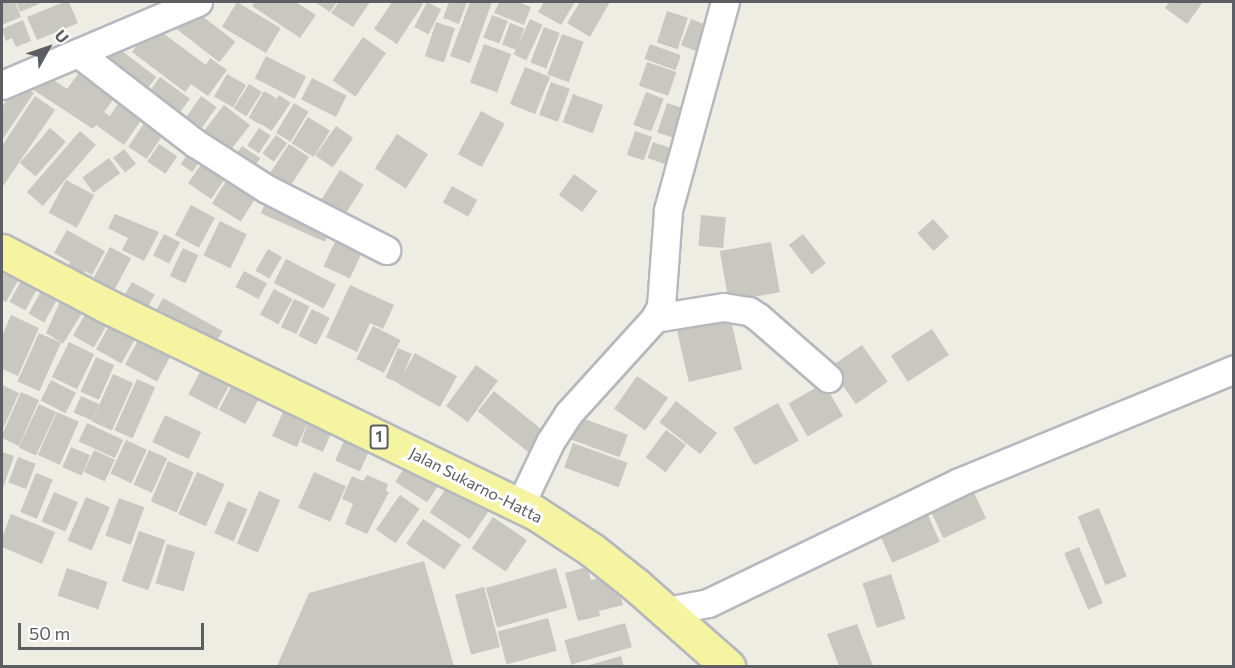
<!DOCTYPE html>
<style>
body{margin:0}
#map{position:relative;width:1235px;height:668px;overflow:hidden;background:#edede4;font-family:Commissioner,sans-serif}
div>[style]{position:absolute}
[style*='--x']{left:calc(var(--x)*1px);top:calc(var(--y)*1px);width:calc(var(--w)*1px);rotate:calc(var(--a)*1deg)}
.building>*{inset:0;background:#c9c8c0;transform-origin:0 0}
.roads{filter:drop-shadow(2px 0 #b6b8bd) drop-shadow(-2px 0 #b6b8bd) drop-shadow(0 2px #b6b8bd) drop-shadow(0 -2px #b6b8bd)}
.minor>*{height:27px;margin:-13.5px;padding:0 13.5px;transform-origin:13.5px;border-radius:13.5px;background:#fff}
.trunk>*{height:33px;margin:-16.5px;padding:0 16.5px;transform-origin:16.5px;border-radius:16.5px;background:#f4f4a1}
span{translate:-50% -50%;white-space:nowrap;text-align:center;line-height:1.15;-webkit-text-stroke:6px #fff;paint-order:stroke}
.shield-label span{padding:2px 4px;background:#fff;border:2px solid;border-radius:4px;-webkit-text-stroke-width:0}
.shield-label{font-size:15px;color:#5c5e63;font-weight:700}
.street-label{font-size:16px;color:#5c5e63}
.frame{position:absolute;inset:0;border:3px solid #5c5e63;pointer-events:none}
.north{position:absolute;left:18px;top:18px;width:60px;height:60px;-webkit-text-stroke:4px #fff;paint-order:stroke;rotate:50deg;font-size:16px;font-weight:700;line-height:24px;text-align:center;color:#5c5e63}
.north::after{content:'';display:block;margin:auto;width:21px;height:27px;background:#5c5e63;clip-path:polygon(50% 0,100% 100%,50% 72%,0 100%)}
.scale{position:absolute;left:18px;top:623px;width:186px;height:27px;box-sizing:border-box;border:3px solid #5c5e63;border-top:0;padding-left:8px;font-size:18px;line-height:21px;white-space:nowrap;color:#5c5e63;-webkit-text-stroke:4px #fff;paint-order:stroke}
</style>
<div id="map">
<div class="building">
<i style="clip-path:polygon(2px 2px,15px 2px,21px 17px,2px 25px)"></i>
<i style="clip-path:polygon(16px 2px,38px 2px,39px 4px,20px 12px)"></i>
<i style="clip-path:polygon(64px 2px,69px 2px,78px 23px,37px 40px,27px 17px)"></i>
<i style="left:237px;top:2px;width:51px;height:29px;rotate:31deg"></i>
<i style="clip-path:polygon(255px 2px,296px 2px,316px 15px,300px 38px,252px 6px)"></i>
<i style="clip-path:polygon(315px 2px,337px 2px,330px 12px)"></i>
<i style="clip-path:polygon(339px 2px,370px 2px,353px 27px,331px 13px)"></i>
<i style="clip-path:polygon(392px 2px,419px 2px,423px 4px,397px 44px,374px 29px)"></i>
<i style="left:427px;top:2px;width:16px;height:28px;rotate:27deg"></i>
<i style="clip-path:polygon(449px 2px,467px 2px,459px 24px,443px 18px)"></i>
<i style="clip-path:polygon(470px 2px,492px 2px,470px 63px,450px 56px)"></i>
<i style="clip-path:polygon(499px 2px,518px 2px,531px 7px,524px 25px,494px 13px)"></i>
<i style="clip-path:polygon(544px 2px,575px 2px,561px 25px,538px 12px)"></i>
<i style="clip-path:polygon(580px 2px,610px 2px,590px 37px,567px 23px)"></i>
<i style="clip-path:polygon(1169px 2px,1203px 2px,1187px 24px,1165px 8px)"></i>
<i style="left:192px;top:8px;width:55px;height:26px;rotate:38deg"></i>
<i style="left:667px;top:11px;width:22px;height:33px;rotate:18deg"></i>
<i style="left:492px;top:15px;width:17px;height:24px;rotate:21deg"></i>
<i style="left:530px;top:19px;width:14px;height:39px;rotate:25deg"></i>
<i style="left:691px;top:19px;width:22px;height:28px;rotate:21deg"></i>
<i style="clip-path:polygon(23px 20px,31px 41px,16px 47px,12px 38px,6px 41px,2px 29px)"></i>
<i style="left:436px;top:22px;width:20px;height:36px;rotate:18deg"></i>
<i style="left:510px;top:23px;width:15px;height:23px;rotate:20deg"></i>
<i style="clip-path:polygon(152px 25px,206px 65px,210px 58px,227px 70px,208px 96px,191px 84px,185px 92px,132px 52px)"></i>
<i style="left:544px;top:27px;width:17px;height:38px;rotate:21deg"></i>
<i style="left:562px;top:34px;width:23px;height:43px;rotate:20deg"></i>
<i style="left:363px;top:37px;width:28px;height:53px;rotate:35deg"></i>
<i style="left:110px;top:42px;width:58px;height:26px;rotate:37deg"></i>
<i style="left:484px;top:44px;width:29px;height:41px;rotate:20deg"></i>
<i style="left:650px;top:44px;width:33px;height:16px;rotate:20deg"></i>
<i style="left:266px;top:56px;width:45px;height:25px;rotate:27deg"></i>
<i style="left:647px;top:62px;width:31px;height:25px;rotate:19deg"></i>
<i style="left:525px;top:67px;width:27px;height:40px;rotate:22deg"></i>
<i style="clip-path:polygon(81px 70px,119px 92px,104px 112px,110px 116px,123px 96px,146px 113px,124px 145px,96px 125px,93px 129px,29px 87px,40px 71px,67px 89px)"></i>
<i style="left:227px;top:74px;width:22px;height:26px;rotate:30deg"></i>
<i style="left:160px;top:77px;width:37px;height:29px;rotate:36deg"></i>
<i style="left:312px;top:78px;width:39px;height:24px;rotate:27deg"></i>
<i style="clip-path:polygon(18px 82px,34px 93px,2px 140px,2px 107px)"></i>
<i style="left:551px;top:82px;width:20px;height:35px;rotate:20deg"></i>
<i style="left:249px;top:84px;width:15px;height:29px;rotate:32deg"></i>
<i style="left:264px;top:91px;width:14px;height:31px;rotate:30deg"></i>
<i style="left:646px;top:92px;width:19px;height:35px;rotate:21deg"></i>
<i style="left:573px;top:94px;width:32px;height:30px;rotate:20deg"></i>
<i style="left:279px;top:95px;width:14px;height:34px;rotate:34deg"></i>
<i style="clip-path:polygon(35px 96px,55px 110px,3px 186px,2px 146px)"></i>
<i style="left:201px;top:96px;width:19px;height:36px;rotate:35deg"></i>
<i style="left:294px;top:103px;width:17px;height:35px;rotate:31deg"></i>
<i style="left:667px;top:103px;width:25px;height:31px;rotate:18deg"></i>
<i style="left:224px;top:105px;width:33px;height:43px;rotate:38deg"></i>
<i style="left:481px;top:111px;width:27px;height:49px;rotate:28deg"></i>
<i style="left:149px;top:116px;width:22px;height:37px;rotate:34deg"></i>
<i style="left:308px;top:117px;width:26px;height:31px;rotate:32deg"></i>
<i style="left:336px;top:126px;width:21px;height:36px;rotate:35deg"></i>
<i style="left:50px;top:128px;width:21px;height:46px;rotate:41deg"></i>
<i style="left:259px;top:128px;width:14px;height:21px;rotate:34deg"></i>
<i style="left:80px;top:131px;width:21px;height:81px;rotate:41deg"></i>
<i style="left:635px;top:131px;width:18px;height:25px;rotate:19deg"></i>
<i style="left:397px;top:134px;width:37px;height:41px;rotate:33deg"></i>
<i style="left:276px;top:135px;width:14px;height:23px;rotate:36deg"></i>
<i style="left:653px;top:142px;width:21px;height:17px;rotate:19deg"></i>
<i style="left:159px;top:144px;width:22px;height:21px;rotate:34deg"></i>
<i style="left:289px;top:144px;width:24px;height:42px;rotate:33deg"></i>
<i style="left:193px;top:146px;width:14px;height:22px;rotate:34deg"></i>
<i style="left:242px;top:146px;width:22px;height:19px;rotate:34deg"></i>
<i style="left:124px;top:149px;width:19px;height:14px;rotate:51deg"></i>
<i style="left:207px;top:156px;width:28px;height:33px;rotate:35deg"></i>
<i style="left:109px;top:158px;width:19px;height:33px;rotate:54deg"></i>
<i style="left:340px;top:170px;width:28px;height:43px;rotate:32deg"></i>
<i style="left:231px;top:173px;width:34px;height:36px;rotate:32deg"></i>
<i style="left:574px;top:174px;width:29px;height:26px;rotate:36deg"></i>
<i style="left:66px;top:180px;width:32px;height:37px;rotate:28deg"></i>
<i style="left:452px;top:186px;width:29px;height:19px;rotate:29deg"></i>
<i style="left:269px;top:195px;width:70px;height:20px;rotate:24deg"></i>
<i style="left:191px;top:205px;width:27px;height:34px;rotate:28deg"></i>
<i style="clip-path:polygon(115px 214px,159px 232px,144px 261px,122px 250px,128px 238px,108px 228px)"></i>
<i style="left:701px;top:215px;width:25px;height:31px;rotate:5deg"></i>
<i style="left:933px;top:219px;width:24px;height:21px;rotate:48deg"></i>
<i style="left:220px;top:221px;width:30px;height:38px;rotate:26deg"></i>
<i style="clip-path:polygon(67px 230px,105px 251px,92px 275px,85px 271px,80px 281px,65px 273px,70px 262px,54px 253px)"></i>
<i style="left:340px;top:231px;width:29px;height:39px;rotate:25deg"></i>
<i style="left:164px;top:234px;width:18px;height:24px;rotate:27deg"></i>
<i style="left:803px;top:234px;width:37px;height:18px;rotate:52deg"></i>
<i style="left:771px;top:242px;width:51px;height:52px;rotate:80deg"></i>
<i style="left:110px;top:247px;width:24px;height:43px;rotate:28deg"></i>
<i style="left:183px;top:248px;width:17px;height:31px;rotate:25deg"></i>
<i style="left:268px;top:249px;width:16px;height:25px;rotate:30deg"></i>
<i style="left:286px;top:259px;width:56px;height:27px;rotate:27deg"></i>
<i style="clip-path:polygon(10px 260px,25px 268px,6px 302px,2px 300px,2px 276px)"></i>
<i style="left:244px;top:271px;width:26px;height:18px;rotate:28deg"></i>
<i style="left:26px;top:272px;width:18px;height:34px;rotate:29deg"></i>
<i style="left:132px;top:282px;width:26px;height:17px;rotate:29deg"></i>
<i style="left:45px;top:284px;width:18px;height:34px;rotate:29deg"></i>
<i style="clip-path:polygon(350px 285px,394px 305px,383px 329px,370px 323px,357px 352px,326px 337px)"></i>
<i style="left:67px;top:286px;width:12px;height:52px;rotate:24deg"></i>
<i style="left:274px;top:289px;width:21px;height:29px;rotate:29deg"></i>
<i style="left:80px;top:292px;width:13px;height:53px;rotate:32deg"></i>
<i style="left:163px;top:298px;width:68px;height:15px;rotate:29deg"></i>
<i style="left:294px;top:299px;width:17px;height:31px;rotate:25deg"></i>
<i style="left:90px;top:306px;width:24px;height:34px;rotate:30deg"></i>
<i style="left:312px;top:309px;width:20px;height:30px;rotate:27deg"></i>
<i style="clip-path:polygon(11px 315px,39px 328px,18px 376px,2px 369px,2px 336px)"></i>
<i style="left:730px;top:316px;width:55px;height:55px;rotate:77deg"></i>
<i style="left:114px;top:317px;width:29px;height:37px;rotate:29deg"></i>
<i style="left:373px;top:326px;width:31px;height:37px;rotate:27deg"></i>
<i style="left:932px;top:329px;width:31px;height:49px;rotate:57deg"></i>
<i style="left:143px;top:331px;width:36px;height:38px;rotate:28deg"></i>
<i style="left:39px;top:333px;width:24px;height:53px;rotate:24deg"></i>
<i style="left:69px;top:342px;width:28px;height:39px;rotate:26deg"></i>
<i style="left:862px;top:345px;width:45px;height:39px;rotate:55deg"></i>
<i style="left:398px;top:348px;width:15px;height:32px;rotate:23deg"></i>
<i style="left:415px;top:353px;width:48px;height:35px;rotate:29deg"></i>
<i style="left:96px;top:357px;width:20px;height:38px;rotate:24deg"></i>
<i style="left:207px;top:359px;width:32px;height:40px;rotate:28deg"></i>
<i style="left:476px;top:365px;width:27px;height:51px;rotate:36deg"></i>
<i style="left:239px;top:372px;width:30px;height:43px;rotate:28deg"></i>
<i style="left:113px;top:374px;width:22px;height:52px;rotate:24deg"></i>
<i style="left:637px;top:376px;width:38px;height:40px;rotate:35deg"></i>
<i style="left:137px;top:379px;width:20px;height:56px;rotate:24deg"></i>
<i style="left:51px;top:380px;width:28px;height:23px;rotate:27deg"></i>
<i style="left:824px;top:383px;width:38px;height:41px;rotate:60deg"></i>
<i style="clip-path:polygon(2px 385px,19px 393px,2px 431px)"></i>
<i style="left:494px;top:391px;width:72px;height:26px;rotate:39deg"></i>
<i style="clip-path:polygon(21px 392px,39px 400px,19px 446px,2px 438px,2px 435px)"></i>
<i style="left:81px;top:396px;width:20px;height:18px;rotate:24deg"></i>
<i style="clip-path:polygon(290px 397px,337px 419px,323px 452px,301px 442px,312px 413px,297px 447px,272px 436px)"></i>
<i style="left:676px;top:401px;width:52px;height:27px;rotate:38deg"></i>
<i style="left:778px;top:403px;width:43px;height:51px;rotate:61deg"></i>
<i style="left:39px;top:404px;width:19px;height:48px;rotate:25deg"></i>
<i style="left:57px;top:412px;width:24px;height:47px;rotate:24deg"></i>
<i style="left:165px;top:415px;width:40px;height:30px;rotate:25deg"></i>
<i style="left:579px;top:417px;width:52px;height:24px;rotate:20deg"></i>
<i style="left:87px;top:423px;width:40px;height:20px;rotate:25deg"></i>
<i style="left:666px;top:430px;width:25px;height:34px;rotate:37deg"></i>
<i style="left:347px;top:434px;width:27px;height:29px;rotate:24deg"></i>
<i style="left:126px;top:440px;width:23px;height:37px;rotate:25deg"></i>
<i style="left:573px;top:443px;width:58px;height:26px;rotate:20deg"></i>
<i style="left:71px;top:447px;width:21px;height:22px;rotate:23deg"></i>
<i style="left:94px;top:450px;width:23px;height:24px;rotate:25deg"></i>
<i style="left:149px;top:450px;width:20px;height:38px;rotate:24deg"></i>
<i style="clip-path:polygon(2px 452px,14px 456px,2px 491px)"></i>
<i style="left:18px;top:457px;width:19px;height:27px;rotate:21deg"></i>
<i style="left:410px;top:459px;width:38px;height:27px;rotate:33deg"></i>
<i style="left:168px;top:461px;width:28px;height:44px;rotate:23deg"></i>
<i style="left:197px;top:472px;width:30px;height:46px;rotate:24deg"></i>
<i style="left:314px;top:472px;width:35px;height:39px;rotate:24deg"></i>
<i style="left:36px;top:473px;width:18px;height:42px;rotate:22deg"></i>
<i style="clip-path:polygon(367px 475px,388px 484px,386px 491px,389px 492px,367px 534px,345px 524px,353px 504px,342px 499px,352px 476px,363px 481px)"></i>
<i style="left:451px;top:481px;width:48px;height:38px;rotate:34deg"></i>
<i style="left:970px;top:484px;width:38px;height:47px;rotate:65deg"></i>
<i style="left:259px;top:491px;width:23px;height:57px;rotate:23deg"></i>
<i style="left:54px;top:492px;width:26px;height:32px;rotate:23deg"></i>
<i style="left:400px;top:495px;width:24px;height:42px;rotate:35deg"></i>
<i style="left:86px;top:497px;width:26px;height:47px;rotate:23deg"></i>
<i style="left:119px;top:498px;width:27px;height:40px;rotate:20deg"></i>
<i style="left:228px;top:501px;width:21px;height:35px;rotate:23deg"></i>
<i style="left:924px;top:506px;width:39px;height:52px;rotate:66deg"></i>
<i style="left:1099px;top:508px;width:74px;height:23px;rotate:68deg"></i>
<i style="clip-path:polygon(11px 514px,55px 532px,42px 564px,2px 547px,2px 538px)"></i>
<i style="left:493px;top:517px;width:41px;height:38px;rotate:34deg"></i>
<i style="left:423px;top:519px;width:46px;height:30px;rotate:34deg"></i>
<i style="left:139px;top:531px;width:28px;height:53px;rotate:19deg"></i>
<i style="left:167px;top:544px;width:29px;height:41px;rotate:16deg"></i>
<i style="left:1079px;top:547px;width:61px;height:16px;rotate:67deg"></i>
<i style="clip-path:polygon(424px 561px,454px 666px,277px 666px,309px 593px)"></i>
<i style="clip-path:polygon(587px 567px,591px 580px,615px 574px,623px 605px,599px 611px,600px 616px,578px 621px,565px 573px)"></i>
<i style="left:67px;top:568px;width:43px;height:29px;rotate:19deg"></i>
<i style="left:556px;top:568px;width:41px;height:73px;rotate:74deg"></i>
<i style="left:891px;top:574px;width:47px;height:30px;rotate:72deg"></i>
<i style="left:484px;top:587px;width:62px;height:30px;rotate:75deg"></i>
<i style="left:548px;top:618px;width:34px;height:52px;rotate:75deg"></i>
<i style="left:625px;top:623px;width:25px;height:63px;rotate:74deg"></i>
<i style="clip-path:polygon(857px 624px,873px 666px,839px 666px,827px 634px)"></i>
<i style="clip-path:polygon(621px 656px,624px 666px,586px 666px)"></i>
</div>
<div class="roads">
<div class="minor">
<i style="--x:78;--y:53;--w:148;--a:37.6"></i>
<i style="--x:195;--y:143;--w:85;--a:32.6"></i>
<i style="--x:267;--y:189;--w:134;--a:27.1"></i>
<i style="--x:2;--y:85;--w:213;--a:-23"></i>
<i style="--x:655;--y:318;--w:69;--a:-9.2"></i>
<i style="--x:723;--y:307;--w:26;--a:9"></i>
<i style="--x:749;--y:311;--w:11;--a:34"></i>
<i style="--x:758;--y:317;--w:93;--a:41.1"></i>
<i style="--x:520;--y:505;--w:70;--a:-64.5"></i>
<i style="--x:550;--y:442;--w:33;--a:-57"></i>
<i style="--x:568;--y:414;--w:130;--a:-47.8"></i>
<i style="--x:655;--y:318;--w:13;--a:-63"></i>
<i style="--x:661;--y:306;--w:96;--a:-85.8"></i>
<i style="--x:668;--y:210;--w:216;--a:-74.7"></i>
<i style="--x:667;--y:611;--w:42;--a:-11"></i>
<i style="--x:708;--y:603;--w:279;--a:-25.7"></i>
<i style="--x:959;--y:482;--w:297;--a:-22.3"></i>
</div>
<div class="trunk">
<i style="--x:2;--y:251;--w:119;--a:27.6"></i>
<i style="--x:107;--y:306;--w:474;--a:25.8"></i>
<i style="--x:534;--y:512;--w:69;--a:33.2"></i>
<i style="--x:592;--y:550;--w:56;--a:38.5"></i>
<i style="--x:636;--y:585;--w:123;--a:41.4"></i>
</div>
</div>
<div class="shield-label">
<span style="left:379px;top:437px">1</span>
</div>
<div class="street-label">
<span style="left:476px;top:485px;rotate:27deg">Jalan Sukarno-Hatta</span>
</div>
<div class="frame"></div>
<div class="north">U</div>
<div class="scale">50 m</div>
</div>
